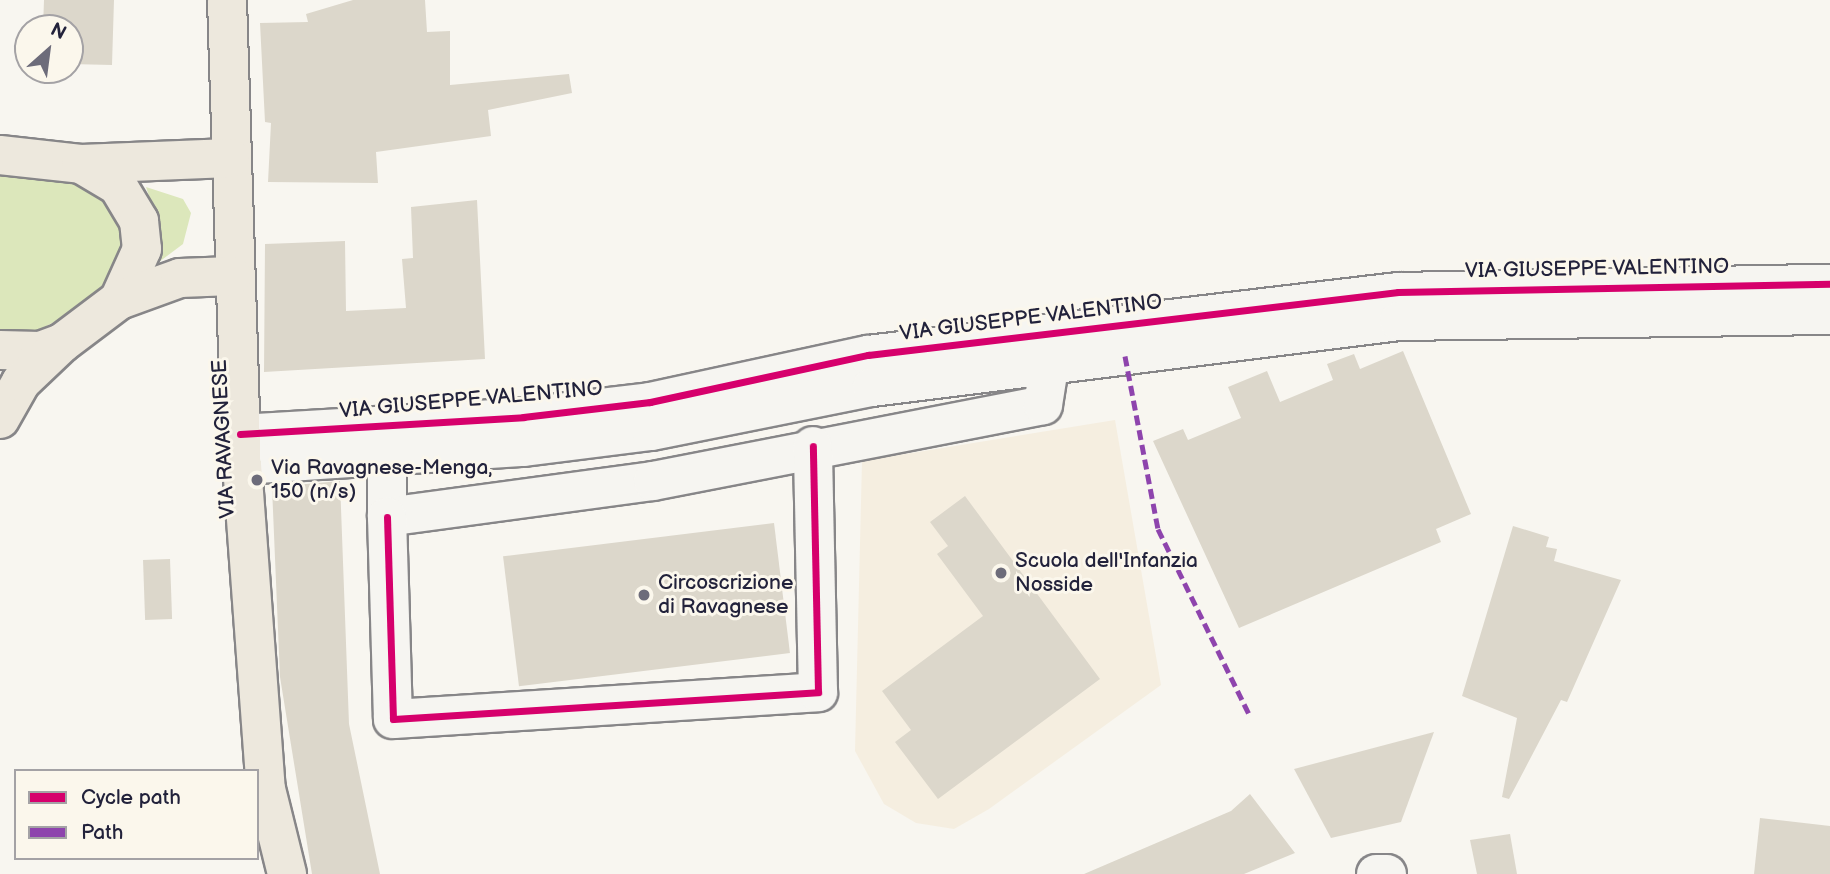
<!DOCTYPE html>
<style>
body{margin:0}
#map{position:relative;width:1830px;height:874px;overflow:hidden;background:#f8f6f0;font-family:"Balsamiq Sans",sans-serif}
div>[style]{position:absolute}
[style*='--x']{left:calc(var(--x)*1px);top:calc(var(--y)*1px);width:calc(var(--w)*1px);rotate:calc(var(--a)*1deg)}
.built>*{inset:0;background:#f5eee0}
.green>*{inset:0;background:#dce7bb}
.building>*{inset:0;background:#dcd7cb;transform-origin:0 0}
.roads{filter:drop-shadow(2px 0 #878688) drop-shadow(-2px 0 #878688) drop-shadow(0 2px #878688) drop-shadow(0 -2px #878688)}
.minor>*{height:38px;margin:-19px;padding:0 19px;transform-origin:19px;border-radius:19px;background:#f6f5f1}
.major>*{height:38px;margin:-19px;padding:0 19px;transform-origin:19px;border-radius:19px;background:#ede8dd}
.highway>*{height:38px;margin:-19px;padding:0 19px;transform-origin:19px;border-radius:19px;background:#ede8dd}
.quiet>*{height:5px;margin-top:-2.5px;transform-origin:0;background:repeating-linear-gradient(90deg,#8e44ad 0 10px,transparent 0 15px)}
.cycleway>*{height:7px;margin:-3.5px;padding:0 3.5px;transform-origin:3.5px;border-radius:3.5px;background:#d6006c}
.dots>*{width:19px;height:19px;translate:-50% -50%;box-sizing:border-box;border:4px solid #fbf7ec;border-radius:50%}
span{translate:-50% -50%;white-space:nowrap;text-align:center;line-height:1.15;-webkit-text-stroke:6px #fbf7ec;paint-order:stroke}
.street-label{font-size:21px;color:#22223b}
.poi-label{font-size:21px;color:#22223b}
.left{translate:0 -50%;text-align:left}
.legend{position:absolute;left:14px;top:769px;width:245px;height:91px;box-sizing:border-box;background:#fbf7ec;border:2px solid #a4a2a5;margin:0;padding:9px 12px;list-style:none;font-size:21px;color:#22223b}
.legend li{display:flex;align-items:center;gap:14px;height:35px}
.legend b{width:35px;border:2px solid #a4a2a5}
.north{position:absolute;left:14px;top:14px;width:70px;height:70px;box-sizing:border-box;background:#fbf7ec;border:2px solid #a4a2a5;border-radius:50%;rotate:28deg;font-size:19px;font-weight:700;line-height:28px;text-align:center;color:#22223b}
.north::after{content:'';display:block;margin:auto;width:24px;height:32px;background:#6d6c7a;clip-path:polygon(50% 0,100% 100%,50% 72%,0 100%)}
</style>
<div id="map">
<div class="built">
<i style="clip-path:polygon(1115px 420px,1161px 685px,989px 809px,954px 829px,916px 823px,884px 804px,855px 751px,862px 461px)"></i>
</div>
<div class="green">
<i style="clip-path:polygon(39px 173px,103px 190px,118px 211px,124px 252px,105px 286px,66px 316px,27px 336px,0 334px,0 175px)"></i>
<i style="clip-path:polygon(146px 187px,183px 199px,191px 213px,183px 244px,159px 262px,162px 235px)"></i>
</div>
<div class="building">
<i style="clip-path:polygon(44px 0,114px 0,112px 65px,70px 64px,70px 28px,43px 28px)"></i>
<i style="clip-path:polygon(353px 0,425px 0,427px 32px,450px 31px,450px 85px,569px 74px,572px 93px,488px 110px,491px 136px,376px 152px,378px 183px,268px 182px,271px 123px,265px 122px,260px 23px,308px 22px,306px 14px)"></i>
<i style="clip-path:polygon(477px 200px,485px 359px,264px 372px,265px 244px,345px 241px,346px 311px,406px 308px,402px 259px,413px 258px,411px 207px)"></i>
<i style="clip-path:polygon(1403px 351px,1471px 514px,1436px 529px,1441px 542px,1239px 628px,1153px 441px,1183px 429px,1188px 440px,1241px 418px,1228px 387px,1267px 371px,1280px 402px,1333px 380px,1327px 364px,1354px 354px,1360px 369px)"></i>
<i style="clip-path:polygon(340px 481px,349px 724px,380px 874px,312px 874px,280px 677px,272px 487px)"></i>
<i style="clip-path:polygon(965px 496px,1100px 679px,938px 799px,895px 742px,911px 730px,882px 691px,983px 616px,937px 554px,948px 546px,930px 522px)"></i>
<i style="left:774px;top:523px;width:131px;height:273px;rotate:83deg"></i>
<i style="clip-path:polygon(1513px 526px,1549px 537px,1546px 547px,1557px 549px,1554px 561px,1621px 580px,1567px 702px,1561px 700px,1509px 799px,1502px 797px,1517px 718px,1462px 696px)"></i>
<i style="left:170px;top:559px;width:60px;height:27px;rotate:88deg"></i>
<i style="clip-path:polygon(1434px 732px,1401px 822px,1331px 838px,1294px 769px)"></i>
<i style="clip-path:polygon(1250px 794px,1295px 853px,1244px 874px,1084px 874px,1231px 811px)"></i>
<i style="clip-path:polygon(1760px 818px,1830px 826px,1830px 874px,1754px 874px)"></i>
<i style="clip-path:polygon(1510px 834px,1517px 874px,1477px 874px,1470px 840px)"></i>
</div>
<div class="roads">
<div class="minor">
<i style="--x:387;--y:430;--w:87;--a:90"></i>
<i style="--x:387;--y:517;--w:268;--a:-7.7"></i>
<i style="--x:653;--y:481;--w:397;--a:-11"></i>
<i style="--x:1043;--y:405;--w:39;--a:-81"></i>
<i style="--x:240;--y:434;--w:284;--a:-3.4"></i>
<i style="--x:523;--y:417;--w:128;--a:-6.7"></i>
<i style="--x:650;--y:402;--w:223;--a:-12.2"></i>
<i style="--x:868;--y:355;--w:534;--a:-6.78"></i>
<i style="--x:1398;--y:292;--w:432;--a:-1.1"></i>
<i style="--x:242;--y:465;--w:283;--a:-3.7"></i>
<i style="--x:524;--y:447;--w:128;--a:-7.2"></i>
<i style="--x:651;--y:431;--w:225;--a:-11.3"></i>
<i style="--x:872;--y:387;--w:531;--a:-7.14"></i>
<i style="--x:1399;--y:321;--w:431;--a:-0.8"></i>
<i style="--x:387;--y:517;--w:202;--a:88.3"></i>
<i style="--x:393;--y:719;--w:426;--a:-3.6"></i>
<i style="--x:818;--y:692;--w:246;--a:-91.2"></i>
<i style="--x:1376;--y:874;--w:11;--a:0"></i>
</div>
<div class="major">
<i style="--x:227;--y:0;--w:465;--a:88.2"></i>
<i style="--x:242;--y:465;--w:325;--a:85.8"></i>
<i style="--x:266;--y:789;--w:88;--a:76.1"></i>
<i style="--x:0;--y:155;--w:81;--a:6.3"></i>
<i style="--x:81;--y:164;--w:43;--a:30.7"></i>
<i style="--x:118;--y:186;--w:41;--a:59"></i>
<i style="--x:139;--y:221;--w:28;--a:84"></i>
<i style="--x:142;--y:249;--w:56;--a:114.3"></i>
<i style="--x:81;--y:164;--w:149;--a:-2.3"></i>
<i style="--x:0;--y:350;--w:40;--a:1.4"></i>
<i style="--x:40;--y:351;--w:23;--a:-20"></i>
<i style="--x:62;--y:343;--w:71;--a:-37"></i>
<i style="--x:119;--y:300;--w:65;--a:-19.8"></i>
<i style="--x:180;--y:278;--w:52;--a:-2.2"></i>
</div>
<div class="highway">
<i style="--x:0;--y:419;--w:43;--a:-60.4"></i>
<i style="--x:21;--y:382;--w:57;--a:-43.6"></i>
</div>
</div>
<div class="quiet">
<i style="--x:1125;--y:356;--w:176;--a:79.2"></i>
<i style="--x:1158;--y:529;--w:206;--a:63.8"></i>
</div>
<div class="cycleway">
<i style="--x:240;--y:434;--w:284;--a:-3.4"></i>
<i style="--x:523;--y:417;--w:128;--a:-6.7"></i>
<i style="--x:650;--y:402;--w:223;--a:-12.2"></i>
<i style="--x:868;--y:355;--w:534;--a:-6.78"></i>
<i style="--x:1398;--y:292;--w:432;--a:-1.1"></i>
<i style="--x:387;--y:517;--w:202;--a:88.3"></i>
<i style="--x:393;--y:719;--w:426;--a:-3.6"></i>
<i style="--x:818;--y:692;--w:246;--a:-91.2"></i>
</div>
<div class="dots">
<i style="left:257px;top:480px;background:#6d6c7a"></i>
<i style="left:1001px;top:573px;background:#6d6c7a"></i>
<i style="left:644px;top:595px;background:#6d6c7a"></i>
</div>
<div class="street-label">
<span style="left:1597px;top:269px;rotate:-1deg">VIA GIUSEPPE VALENTINO</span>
<span style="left:1031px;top:318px;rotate:-7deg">VIA GIUSEPPE VALENTINO</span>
<span style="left:471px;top:400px;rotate:-5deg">VIA GIUSEPPE VALENTINO</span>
<span style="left:224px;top:439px;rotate:-93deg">VIA RAVAGNESE</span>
</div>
<div class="poi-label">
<span class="left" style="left:271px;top:480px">Via Ravagnese-Menga,<br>150 (n/s)</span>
<span class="left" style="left:1015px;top:573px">Scuola dell'Infanzia<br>Nosside</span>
<span class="left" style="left:658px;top:595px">Circoscrizione<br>di Ravagnese</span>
</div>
<ul class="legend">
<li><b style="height:9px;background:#d6006c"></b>Cycle path</li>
<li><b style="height:9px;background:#8e44ad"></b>Path</li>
</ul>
<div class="north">N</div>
</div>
